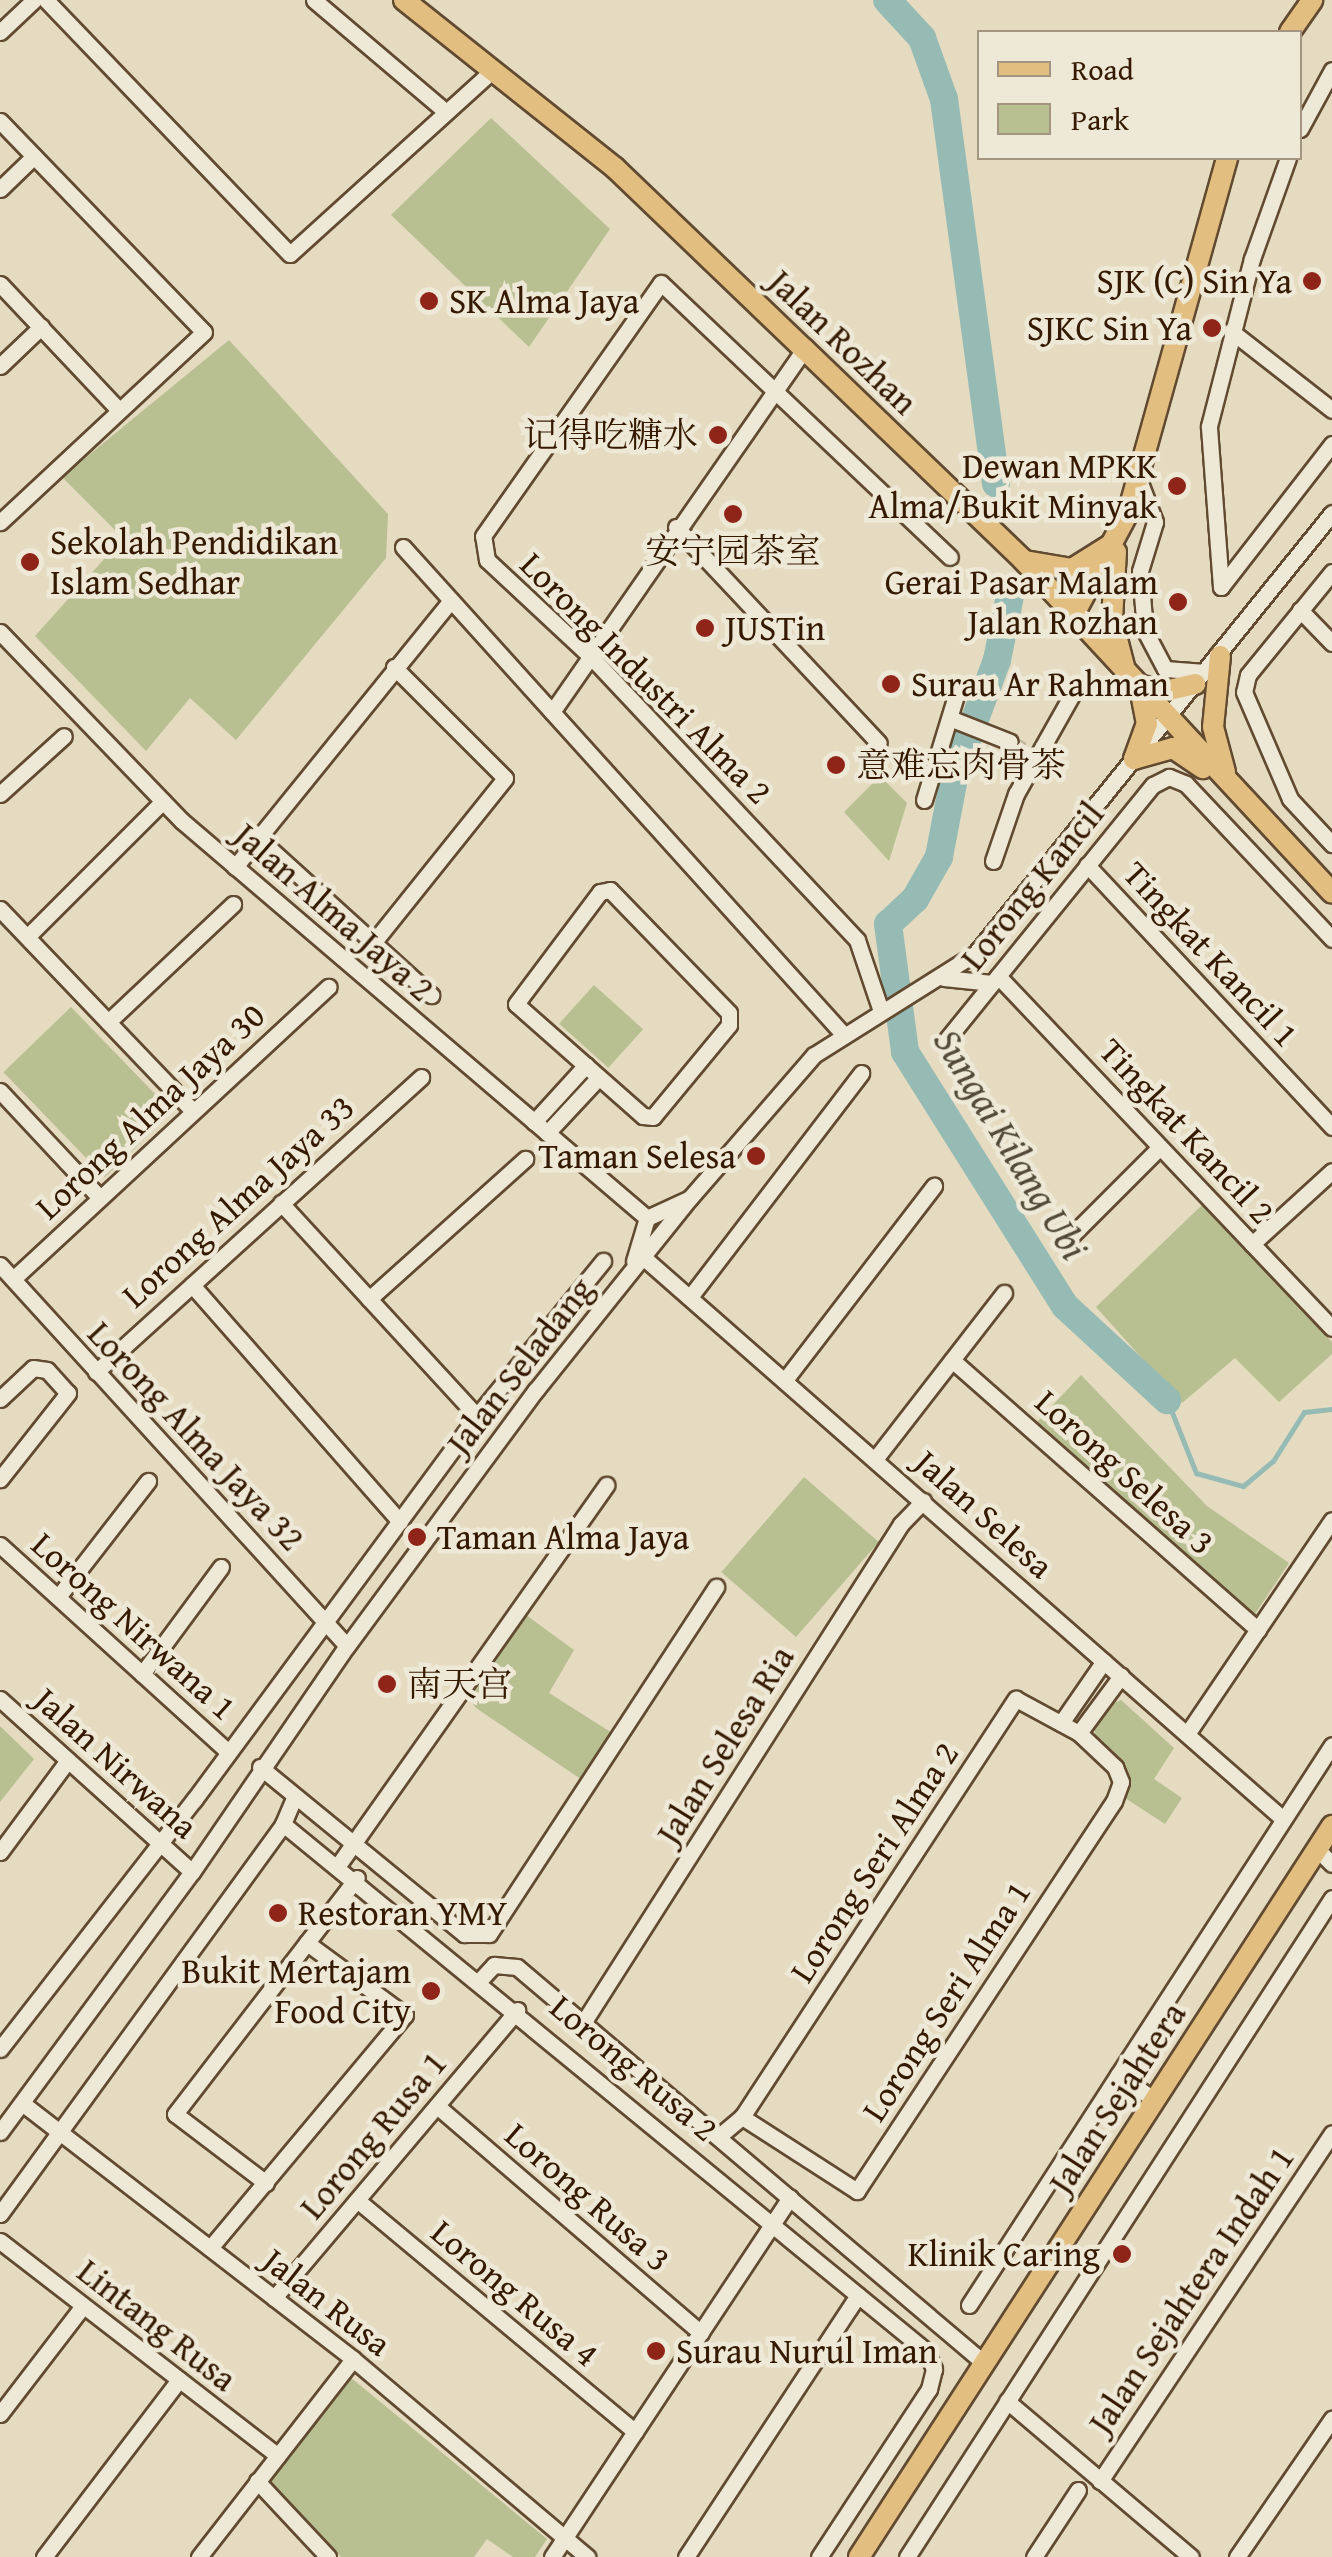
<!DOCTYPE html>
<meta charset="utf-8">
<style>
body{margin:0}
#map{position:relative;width:1332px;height:2557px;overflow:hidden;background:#e5dbc1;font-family:"Gentium Book Plus","Noto Serif SC",serif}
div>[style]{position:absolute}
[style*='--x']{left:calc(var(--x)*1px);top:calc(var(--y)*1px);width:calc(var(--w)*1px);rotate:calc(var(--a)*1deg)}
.green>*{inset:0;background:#b8bf91;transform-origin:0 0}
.stream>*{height:5px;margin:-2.5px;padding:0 2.5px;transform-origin:2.5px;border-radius:2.5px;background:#96bbb4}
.river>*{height:28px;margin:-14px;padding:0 14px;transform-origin:14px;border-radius:14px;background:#96bbb4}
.minor-tunnel>*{height:15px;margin-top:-7.5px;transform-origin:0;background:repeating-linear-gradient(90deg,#c2b49a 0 15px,transparent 0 23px)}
.roads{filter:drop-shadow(2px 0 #614a30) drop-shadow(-2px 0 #614a30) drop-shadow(0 2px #614a30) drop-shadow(0 -2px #614a30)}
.minor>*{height:15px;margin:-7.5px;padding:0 7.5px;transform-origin:7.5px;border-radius:7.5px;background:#eee8d7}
.major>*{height:20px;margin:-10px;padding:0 10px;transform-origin:10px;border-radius:10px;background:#e2be80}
.dots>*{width:28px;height:28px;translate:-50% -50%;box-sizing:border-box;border:5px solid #eee8d7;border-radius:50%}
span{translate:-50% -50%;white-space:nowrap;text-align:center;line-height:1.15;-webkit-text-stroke:9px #eee8d7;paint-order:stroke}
.poi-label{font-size:35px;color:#351900}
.right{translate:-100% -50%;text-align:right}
.left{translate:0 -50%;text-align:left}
.street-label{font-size:35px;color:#351900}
.water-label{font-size:38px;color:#524a36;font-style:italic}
.legend{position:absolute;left:977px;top:30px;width:325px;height:130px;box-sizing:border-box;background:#eee8d7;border:2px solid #a49581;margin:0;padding:12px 18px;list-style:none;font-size:30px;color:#351900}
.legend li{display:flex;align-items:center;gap:20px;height:50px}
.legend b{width:50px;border:2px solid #a49581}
</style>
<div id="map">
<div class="green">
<i style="clip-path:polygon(491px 118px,610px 229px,529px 347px,391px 215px)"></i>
<i style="clip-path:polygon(229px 340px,388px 514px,386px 558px,236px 740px,190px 698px,146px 751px,35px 636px,123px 538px,62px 477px)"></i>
<i style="clip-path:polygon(880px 776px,907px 803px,889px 861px,844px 812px)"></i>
<i style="left:594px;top:985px;width:66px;height:52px;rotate:42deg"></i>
<i style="left:71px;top:1007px;width:146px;height:94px;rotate:46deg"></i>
<i style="clip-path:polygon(1202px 1205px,1332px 1342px,1332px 1354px,1279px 1402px,1235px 1358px,1182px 1403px,1096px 1307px)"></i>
<i style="clip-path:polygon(1081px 1375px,1207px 1506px,1289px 1563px,1255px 1614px,1037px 1422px)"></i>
<i style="left:804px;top:1477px;width:99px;height:126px;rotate:41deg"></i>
<i style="clip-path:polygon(526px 1615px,574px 1650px,549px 1693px,617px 1736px,585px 1782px,476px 1708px,466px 1694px)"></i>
<i style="clip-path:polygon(1121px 1700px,1174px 1748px,1154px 1779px,1182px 1798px,1165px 1824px,1125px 1798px,1131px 1781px,1124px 1766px,1096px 1737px,1093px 1725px,1104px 1707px)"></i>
<i style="clip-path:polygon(0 1726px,34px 1759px,0 1802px)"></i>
<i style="clip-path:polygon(350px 2377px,547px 2539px,535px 2557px,513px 2557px,487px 2539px,474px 2557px,341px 2557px,266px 2480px)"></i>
</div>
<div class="stream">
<i style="--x:1167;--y:1400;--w:79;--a:68.3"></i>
<i style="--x:1196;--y:1473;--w:49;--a:15.5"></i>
<i style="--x:1243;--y:1486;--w:39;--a:-40"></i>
<i style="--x:1273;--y:1461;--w:58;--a:-57.7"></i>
<i style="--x:1304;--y:1412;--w:28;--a:-6"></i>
</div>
<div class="river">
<i style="--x:887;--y:0;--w:52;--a:47.4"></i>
<i style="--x:922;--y:38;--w:65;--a:70.2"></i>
<i style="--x:944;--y:99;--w:388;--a:82.3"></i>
<i style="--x:1010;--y:596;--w:65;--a:101.5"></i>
<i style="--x:997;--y:660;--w:121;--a:110.4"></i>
<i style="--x:955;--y:773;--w:86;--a:100.8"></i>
<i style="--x:939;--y:857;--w:48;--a:119.7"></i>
<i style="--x:915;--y:899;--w:37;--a:137"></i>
<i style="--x:888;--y:924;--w:129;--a:82.4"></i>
<i style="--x:905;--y:1052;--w:300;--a:57.8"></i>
<i style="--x:1065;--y:1306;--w:139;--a:42.7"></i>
</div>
<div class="minor-tunnel">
<i style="--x:1010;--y:742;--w:32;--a:28"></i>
</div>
<div class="roads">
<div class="minor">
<i style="--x:46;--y:0;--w:352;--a:46.2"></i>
<i style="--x:290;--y:254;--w:271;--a:-42.2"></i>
<i style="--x:314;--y:0;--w:173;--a:40.3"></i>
<i style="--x:0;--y:32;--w:47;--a:-43.3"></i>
<i style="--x:0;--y:121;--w:293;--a:46"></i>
<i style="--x:204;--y:332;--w:279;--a:137"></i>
<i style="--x:1300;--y:129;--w:67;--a:-61.5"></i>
<i style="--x:0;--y:189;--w:47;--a:-44.1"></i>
<i style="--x:0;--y:284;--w:170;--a:46.7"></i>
<i style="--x:1231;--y:331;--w:128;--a:38"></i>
<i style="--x:0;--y:366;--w:57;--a:-43.6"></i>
<i style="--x:1139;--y:480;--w:45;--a:69.1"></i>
<i style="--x:1155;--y:522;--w:51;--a:107"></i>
<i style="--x:1140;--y:571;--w:60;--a:85.2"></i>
<i style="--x:1145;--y:631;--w:43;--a:62.2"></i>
<i style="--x:1165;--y:669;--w:40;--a:4.3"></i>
<i style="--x:676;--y:527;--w:296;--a:46.8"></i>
<i style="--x:403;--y:547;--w:656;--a:47.9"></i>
<i style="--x:1332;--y:572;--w:133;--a:129.2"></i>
<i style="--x:1248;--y:675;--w:17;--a:103"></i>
<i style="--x:1244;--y:692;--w:116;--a:66.7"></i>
<i style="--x:1290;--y:799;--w:62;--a:47"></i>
<i style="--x:1221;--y:587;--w:161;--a:-94.3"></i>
<i style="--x:1209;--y:426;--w:172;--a:-75.6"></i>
<i style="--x:1252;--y:259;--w:107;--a:-70.4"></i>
<i style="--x:1221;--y:587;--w:181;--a:-52.2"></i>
<i style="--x:1300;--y:610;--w:46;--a:45.9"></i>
<i style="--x:0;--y:632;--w:262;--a:46.1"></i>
<i style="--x:182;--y:821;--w:611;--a:40.49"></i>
<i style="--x:552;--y:712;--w:442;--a:-55.2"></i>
<i style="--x:952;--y:719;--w:62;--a:21.6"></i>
<i style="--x:0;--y:794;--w:86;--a:-42.2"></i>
<i style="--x:924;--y:800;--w:116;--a:-73"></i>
<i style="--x:258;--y:838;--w:234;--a:42.2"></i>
<i style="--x:993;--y:861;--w:71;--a:-71.1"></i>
<i style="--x:1016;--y:794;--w:118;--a:-60.6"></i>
<i style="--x:1087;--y:865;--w:359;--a:46.9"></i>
<i style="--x:235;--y:867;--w:343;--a:-51"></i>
<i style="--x:610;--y:890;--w:171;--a:45.9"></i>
<i style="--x:729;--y:1013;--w:12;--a:90"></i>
<i style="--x:729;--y:1025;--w:119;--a:129.6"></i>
<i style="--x:653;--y:1117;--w:10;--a:-174"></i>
<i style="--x:643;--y:1116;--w:169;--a:-138.6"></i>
<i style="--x:516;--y:1004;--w:140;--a:-53.1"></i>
<i style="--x:600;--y:892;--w:10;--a:-11"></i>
<i style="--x:0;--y:909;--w:279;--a:46.3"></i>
<i style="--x:27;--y:937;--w:192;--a:-45"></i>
<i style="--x:373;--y:943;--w:211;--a:-51.3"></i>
<i style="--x:505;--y:778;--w:157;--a:-135"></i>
<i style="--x:998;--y:976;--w:485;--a:46.5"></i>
<i style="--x:944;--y:978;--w:48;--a:5.9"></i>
<i style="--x:881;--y:1011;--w:75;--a:-108.7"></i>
<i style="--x:857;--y:940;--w:391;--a:-133.2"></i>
<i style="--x:589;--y:655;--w:139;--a:-137"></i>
<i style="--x:487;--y:560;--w:24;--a:-99"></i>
<i style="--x:483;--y:536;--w:309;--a:-54.9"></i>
<i style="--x:661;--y:283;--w:398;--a:43.5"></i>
<i style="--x:108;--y:1022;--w:172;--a:-43.3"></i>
<i style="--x:947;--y:1039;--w:327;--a:-51"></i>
<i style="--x:1153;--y:785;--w:18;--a:-27"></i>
<i style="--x:1169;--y:777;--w:18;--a:22"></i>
<i style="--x:1186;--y:784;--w:213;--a:46.7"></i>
<i style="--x:0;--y:1091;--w:146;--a:46.9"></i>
<i style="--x:534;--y:1122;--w:77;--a:-47.6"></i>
<i style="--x:547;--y:1133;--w:76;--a:-47.1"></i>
<i style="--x:281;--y:1203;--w:289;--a:47.4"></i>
<i style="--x:647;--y:1218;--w:43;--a:-24.8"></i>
<i style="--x:1073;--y:1234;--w:123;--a:-45"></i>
<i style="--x:1252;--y:1244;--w:108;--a:-42.4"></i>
<i style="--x:643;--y:1257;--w:852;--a:41.29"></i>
<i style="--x:634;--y:1261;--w:45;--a:-73.2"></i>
<i style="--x:0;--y:1265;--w:515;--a:47.67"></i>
<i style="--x:13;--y:1279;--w:430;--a:-42.8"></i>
<i style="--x:192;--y:1285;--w:315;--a:48.7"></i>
<i style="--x:690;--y:1297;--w:282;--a:-52.6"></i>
<i style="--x:369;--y:1299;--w:210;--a:-41.9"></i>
<i style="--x:952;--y:1360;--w:408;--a:41.4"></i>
<i style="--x:96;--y:1372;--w:439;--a:-42.2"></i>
<i style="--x:785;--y:1380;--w:245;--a:-52.5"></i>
<i style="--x:0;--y:1399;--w:45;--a:-43.2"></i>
<i style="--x:33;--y:1368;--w:14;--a:8"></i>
<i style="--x:47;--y:1370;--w:31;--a:48"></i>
<i style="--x:68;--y:1393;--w:110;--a:128.3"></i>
<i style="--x:876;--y:1458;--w:209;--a:-52.2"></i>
<i style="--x:0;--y:1545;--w:307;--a:42.2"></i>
<i style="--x:58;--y:1597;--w:147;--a:-52.2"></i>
<i style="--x:142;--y:1674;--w:133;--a:-53.6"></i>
<i style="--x:0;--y:1699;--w:258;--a:42"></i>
<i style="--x:1061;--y:1723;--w:75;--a:-55.3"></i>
<i style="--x:1079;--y:1733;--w:71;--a:-53.6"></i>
<i style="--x:1187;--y:1734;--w:258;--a:-55.9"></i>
<i style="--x:260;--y:1767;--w:264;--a:39.3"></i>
<i style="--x:464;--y:1934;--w:25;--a:0"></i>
<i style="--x:489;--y:1934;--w:415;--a:-56.8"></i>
<i style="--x:283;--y:1824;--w:831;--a:39.34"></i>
<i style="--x:926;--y:2351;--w:20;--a:66"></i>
<i style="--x:934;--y:2369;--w:21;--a:104"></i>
<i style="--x:929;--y:2389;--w:201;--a:123.2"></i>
<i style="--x:1317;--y:1849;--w:21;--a:45"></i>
<i style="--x:0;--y:1852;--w:114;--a:-53.5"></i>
<i style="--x:339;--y:1864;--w:464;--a:-54.8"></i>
<i style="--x:480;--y:1980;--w:21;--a:-47"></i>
<i style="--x:494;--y:1965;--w:23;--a:5"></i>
<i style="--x:517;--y:1967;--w:612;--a:40.3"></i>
<i style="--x:583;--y:2023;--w:592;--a:-57.49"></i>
<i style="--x:901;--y:1524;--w:32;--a:-46"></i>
<i style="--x:0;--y:2049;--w:316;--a:-52.1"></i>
<i style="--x:194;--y:1800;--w:477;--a:-53.6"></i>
<i style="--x:477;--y:1416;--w:200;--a:-50.9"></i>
<i style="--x:1118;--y:2075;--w:45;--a:34"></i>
<i style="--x:22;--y:2103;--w:418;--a:37.7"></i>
<i style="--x:353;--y:2359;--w:307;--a:40.2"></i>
<i style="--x:437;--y:2106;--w:348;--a:40.7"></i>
<i style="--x:0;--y:2132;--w:323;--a:-53.6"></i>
<i style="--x:192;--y:1872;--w:274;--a:-55.6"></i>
<i style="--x:347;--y:1646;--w:318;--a:-53.6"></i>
<i style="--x:536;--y:1390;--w:246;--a:-51.3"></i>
<i style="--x:690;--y:1198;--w:189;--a:-49.1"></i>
<i style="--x:814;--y:1055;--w:191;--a:-32.2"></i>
<i style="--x:976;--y:953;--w:566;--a:-51.02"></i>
<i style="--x:718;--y:2137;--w:31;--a:-40"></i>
<i style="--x:742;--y:2117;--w:500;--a:-56.8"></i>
<i style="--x:1016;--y:1699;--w:72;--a:28.4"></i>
<i style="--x:1079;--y:1733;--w:50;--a:43.4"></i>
<i style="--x:1115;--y:1767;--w:16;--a:68"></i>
<i style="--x:1121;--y:1782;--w:20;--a:110"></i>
<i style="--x:1114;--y:1801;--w:467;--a:123.4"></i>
<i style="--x:857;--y:2191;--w:137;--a:-147.2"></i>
<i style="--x:266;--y:2183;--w:114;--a:-142.8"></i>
<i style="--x:175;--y:2114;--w:298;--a:-52.4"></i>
<i style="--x:357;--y:2200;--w:362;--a:39.8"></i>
<i style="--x:0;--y:2214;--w:482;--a:-54"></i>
<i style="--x:283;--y:1824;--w:30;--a:-67"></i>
<i style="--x:0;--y:2241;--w:351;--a:37.7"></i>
<i style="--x:210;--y:2248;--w:304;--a:-50.1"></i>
<i style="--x:405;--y:2015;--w:122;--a:-143.7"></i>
<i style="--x:274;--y:2298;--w:377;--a:-49.8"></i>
<i style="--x:969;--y:2305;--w:667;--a:-57.05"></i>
<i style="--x:1007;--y:2401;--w:241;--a:40.3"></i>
<i style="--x:0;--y:2414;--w:136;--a:-52.5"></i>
<i style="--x:257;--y:2481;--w:104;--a:46.9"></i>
<i style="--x:1100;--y:2481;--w:418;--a:-56.3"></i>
<i style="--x:44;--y:2557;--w:223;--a:-52.7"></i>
<i style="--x:199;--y:2557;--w:251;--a:-52.1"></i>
<i style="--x:552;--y:2557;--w:431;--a:-56.5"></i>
<i style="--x:686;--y:2557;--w:313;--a:-56.7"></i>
<i style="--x:907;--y:2557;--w:784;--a:-57.18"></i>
<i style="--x:1034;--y:2557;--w:80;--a:-56.7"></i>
<i style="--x:1237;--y:2557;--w:168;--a:-55.5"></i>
</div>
<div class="major">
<i style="--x:404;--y:0;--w:270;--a:38.5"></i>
<i style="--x:615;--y:168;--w:262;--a:43.8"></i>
<i style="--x:804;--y:349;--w:304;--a:43.9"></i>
<i style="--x:1023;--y:560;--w:454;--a:47.1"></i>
<i style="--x:1290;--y:32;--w:39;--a:-55"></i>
<i style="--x:1116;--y:552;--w:68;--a:93.4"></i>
<i style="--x:1112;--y:620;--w:48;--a:75.4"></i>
<i style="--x:1025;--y:561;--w:48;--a:9.7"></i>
<i style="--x:1072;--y:569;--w:47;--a:-32"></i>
<i style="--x:1073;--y:616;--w:117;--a:-61.9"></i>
<i style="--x:1128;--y:513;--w:369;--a:-74.4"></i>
<i style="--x:1220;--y:656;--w:71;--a:95.6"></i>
<i style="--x:1213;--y:727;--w:47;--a:75.1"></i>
<i style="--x:1140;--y:686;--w:29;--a:8"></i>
<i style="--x:1169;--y:690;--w:27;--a:-13"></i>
<i style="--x:1134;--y:759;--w:41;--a:-15.8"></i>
<i style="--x:1173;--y:748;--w:36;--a:34"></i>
<i style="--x:1134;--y:759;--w:37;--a:-70"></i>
<i style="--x:1147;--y:724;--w:37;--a:-101"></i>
<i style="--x:859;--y:2557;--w:871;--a:-57.09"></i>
</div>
</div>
<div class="dots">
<i style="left:1312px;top:281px;background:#8f2418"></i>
<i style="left:429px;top:301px;background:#8f2418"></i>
<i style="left:1212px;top:328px;background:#8f2418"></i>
<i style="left:718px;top:435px;background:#8f2418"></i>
<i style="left:1177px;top:486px;background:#8f2418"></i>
<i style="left:733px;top:514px;background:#8f2418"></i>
<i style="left:30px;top:562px;background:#8f2418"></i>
<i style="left:1178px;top:602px;background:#8f2418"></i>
<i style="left:705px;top:628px;background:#8f2418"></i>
<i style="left:891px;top:684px;background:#8f2418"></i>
<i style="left:836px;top:765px;background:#8f2418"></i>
<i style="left:756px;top:1156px;background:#8f2418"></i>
<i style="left:417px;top:1537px;background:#8f2418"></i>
<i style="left:387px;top:1684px;background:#8f2418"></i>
<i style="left:278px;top:1913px;background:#8f2418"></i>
<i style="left:431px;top:1991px;background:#8f2418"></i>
<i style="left:1122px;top:2254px;background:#8f2418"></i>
<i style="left:656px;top:2351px;background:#8f2418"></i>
</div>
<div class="poi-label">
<span class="right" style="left:1292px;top:281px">SJK (C) Sin Ya</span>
<span class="left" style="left:449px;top:301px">SK Alma Jaya</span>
<span class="right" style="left:1192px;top:328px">SJKC Sin Ya</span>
<span class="right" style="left:698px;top:435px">记得吃糖水</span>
<span class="right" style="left:1157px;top:486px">Dewan MPKK<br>Alma/Bukit Minyak</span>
<span class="left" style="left:50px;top:562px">Sekolah Pendidikan<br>Islam Sedhar</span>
<span style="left:733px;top:551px">安宁园茶室</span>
<span class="right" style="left:1158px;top:602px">Gerai Pasar Malam<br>Jalan Rozhan</span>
<span class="left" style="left:725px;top:628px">JUSTin</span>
<span class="left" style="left:911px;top:684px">Surau Ar Rahman</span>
<span class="left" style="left:856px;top:765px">意难忘肉骨茶</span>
<span class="right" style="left:736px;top:1156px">Taman Selesa</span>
<span class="left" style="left:437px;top:1537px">Taman Alma Jaya</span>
<span class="left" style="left:407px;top:1684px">南天宫</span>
<span class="left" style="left:298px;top:1913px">Restoran YMY</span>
<span class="right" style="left:411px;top:1991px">Bukit Mertajam<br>Food City</span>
<span class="right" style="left:1100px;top:2254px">Klinik Caring</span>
<span class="left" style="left:676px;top:2351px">Surau Nurul Iman</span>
</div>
<div class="street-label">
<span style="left:843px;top:342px;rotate:44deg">Jalan Rozhan</span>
<span style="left:646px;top:678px;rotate:45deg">Lorong Industri Alma 2</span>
<span style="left:1032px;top:886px;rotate:-51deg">Lorong Kancil</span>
<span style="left:334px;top:912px;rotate:41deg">Jalan Alma Jaya 2</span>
<span style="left:1211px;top:954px;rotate:47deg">Tingkat Kancil 1</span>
<span style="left:150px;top:1111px;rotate:-43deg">Lorong Alma Jaya 30</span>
<span style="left:1187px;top:1131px;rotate:47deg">Tingkat Kancil 2</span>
<span style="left:238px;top:1201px;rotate:-42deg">Lorong Alma Jaya 33</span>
<span style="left:520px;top:1366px;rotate:-52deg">Jalan Seladang</span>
<span style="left:196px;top:1436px;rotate:47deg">Lorong Alma Jaya 32</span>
<span style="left:1125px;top:1472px;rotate:42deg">Lorong Selesa 3</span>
<span style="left:984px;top:1514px;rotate:42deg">Jalan Selesa</span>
<span style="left:134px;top:1626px;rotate:42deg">Lorong Nirwana 1</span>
<span style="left:725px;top:1745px;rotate:-58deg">Jalan Selesa Ria</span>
<span style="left:116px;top:1763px;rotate:42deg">Jalan Nirwana</span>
<span style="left:874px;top:1862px;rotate:-57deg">Lorong Seri Alma 2</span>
<span style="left:946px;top:2001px;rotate:-57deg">Lorong Seri Alma 1</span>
<span style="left:634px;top:2068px;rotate:40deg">Lorong Rusa 2</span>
<span style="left:1117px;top:2098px;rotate:-57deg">Jalan Sejahtera</span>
<span style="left:373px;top:2135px;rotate:-50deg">Lorong Rusa 1</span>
<span style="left:588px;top:2197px;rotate:41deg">Lorong Rusa 3</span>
<span style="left:1191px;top:2290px;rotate:-56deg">Jalan Sejahtera Indah 1</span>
<span style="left:515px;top:2293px;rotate:40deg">Lorong Rusa 4</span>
<span style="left:327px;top:2302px;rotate:38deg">Jalan Rusa</span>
<span style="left:157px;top:2325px;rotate:38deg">Lintang Rusa</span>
</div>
<div class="water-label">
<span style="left:1011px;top:1144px;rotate:59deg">Sungai Kilang Ubi</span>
</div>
<ul class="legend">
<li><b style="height:12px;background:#e2be80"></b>Road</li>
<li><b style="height:28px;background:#b8bf91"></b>Park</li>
</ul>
</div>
